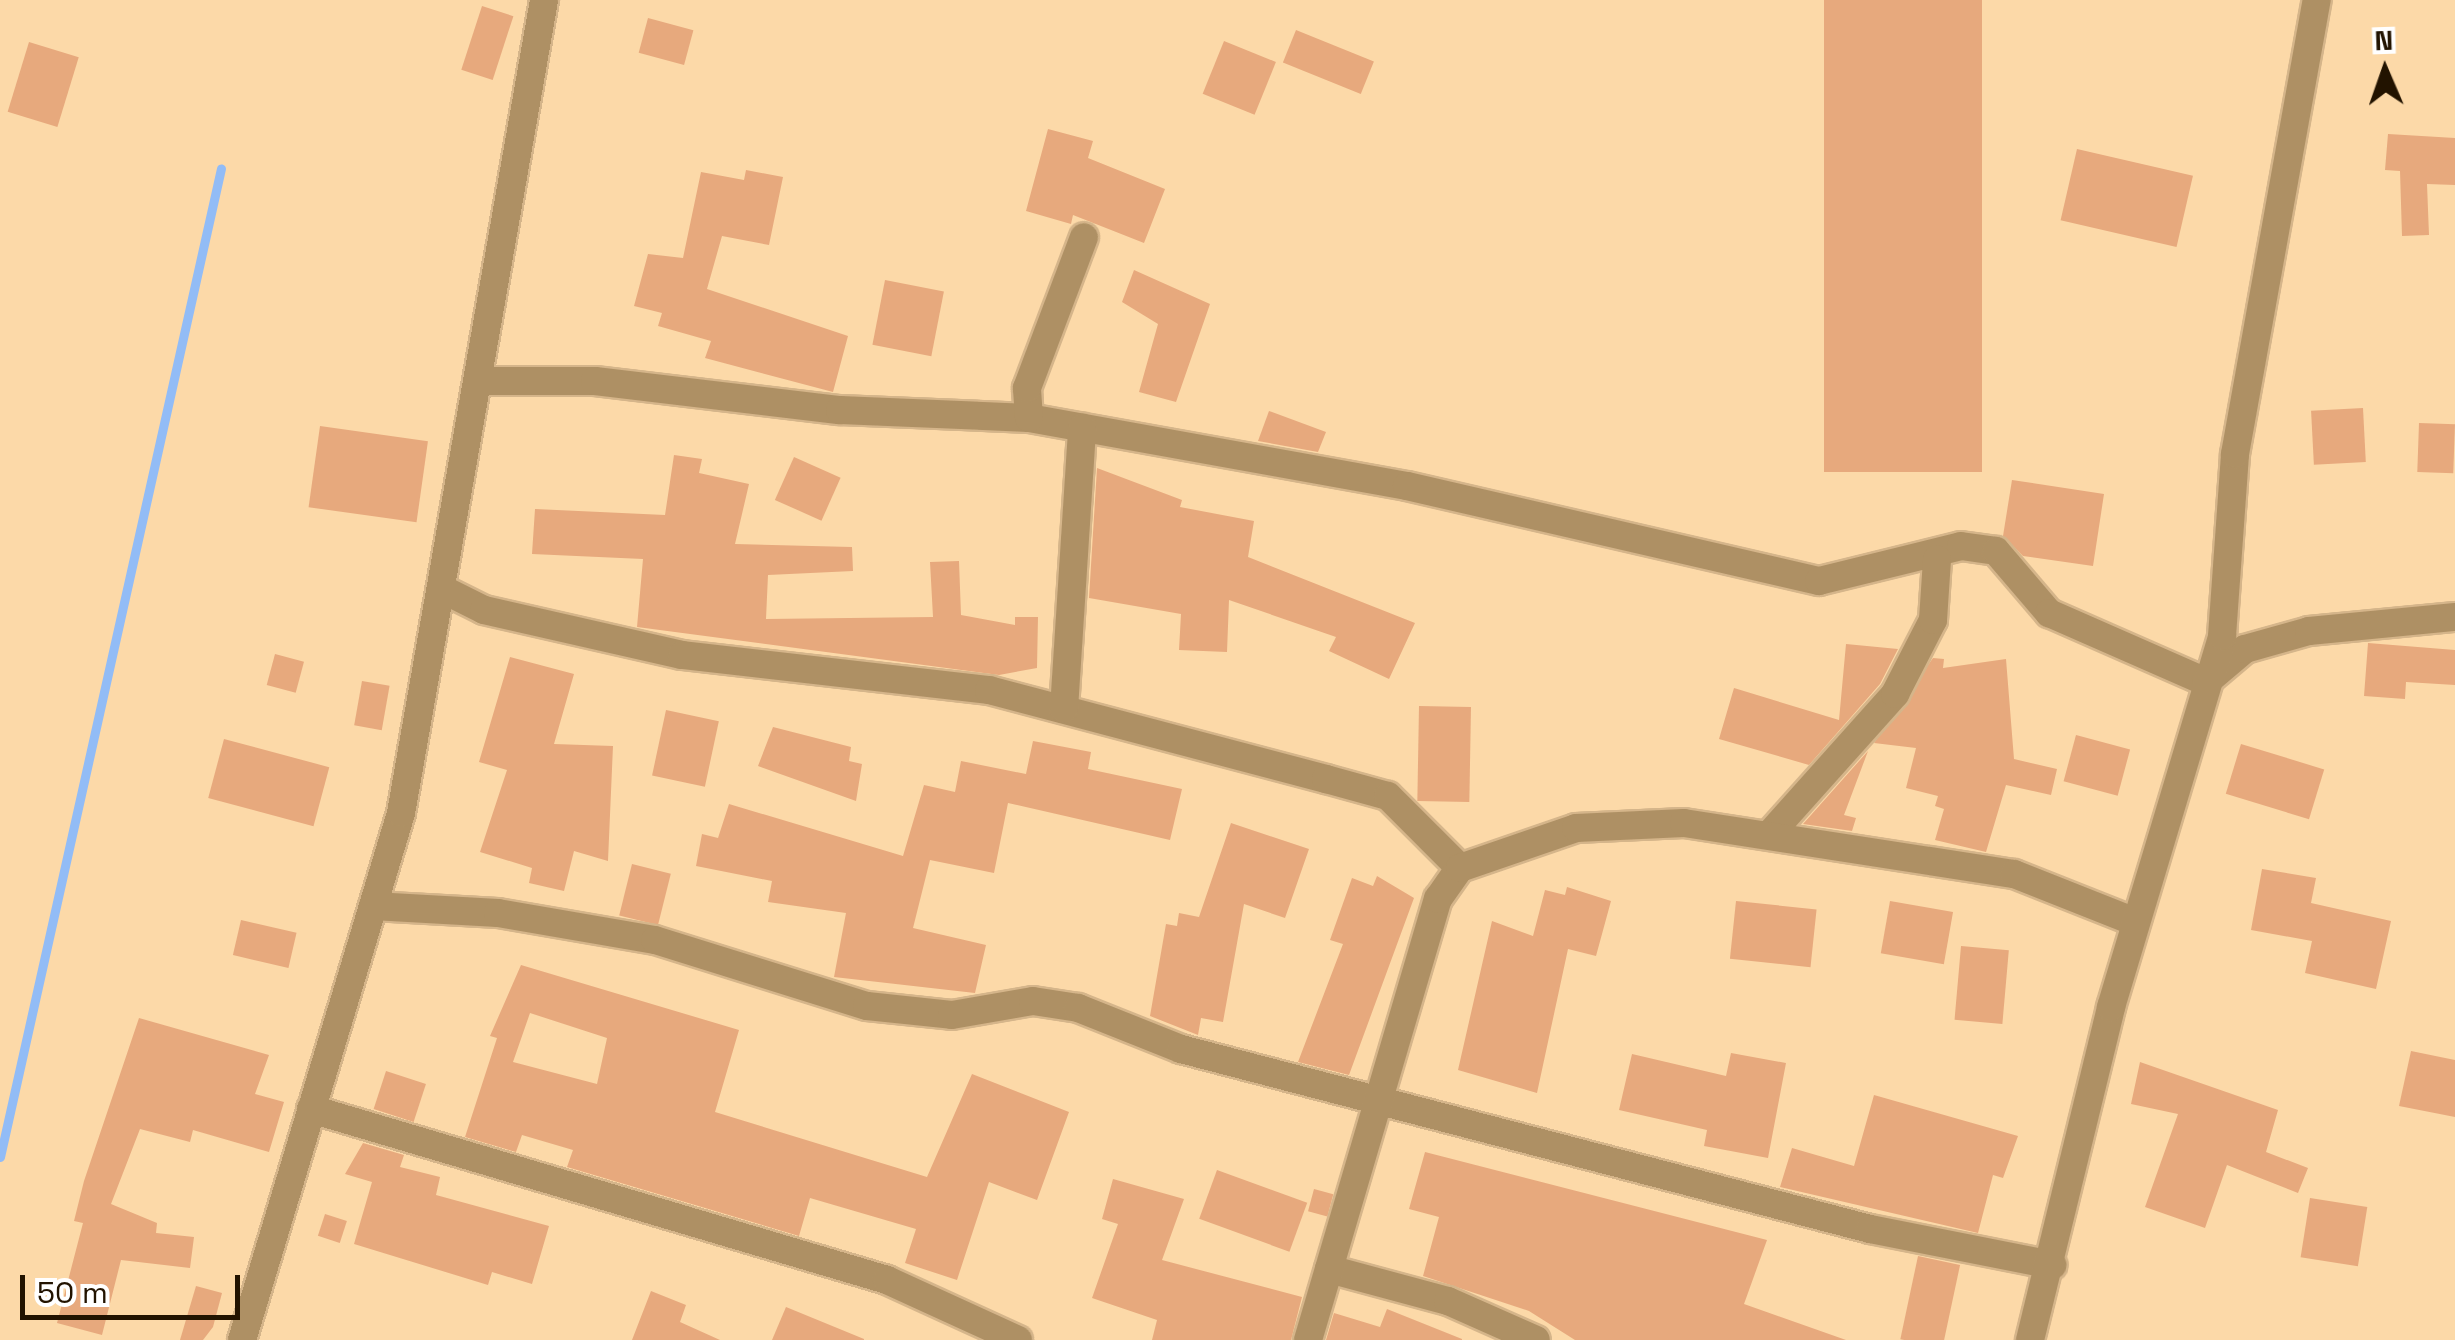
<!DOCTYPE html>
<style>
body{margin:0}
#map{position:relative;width:2455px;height:1340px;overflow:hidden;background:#fcd9a8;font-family:"Space Grotesk",sans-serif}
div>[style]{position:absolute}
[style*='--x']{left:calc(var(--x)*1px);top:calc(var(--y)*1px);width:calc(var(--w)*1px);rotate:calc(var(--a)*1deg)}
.stream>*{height:9px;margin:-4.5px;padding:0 4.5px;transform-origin:4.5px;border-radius:4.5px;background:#92bcf6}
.building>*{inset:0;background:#e7a97d;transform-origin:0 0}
.roads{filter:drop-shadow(2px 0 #d5b58a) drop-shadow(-2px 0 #d5b58a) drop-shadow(0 2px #d5b58a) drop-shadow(0 -2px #d5b58a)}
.minor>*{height:28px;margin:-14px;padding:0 14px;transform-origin:14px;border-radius:14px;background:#ae9064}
span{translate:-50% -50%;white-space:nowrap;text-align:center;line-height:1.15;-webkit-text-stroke:8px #fff;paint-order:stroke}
.north{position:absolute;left:2335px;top:20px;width:100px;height:100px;-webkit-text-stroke:8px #fff;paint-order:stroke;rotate:358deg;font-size:28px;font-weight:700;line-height:40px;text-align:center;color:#221300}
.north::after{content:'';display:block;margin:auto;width:35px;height:45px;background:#221300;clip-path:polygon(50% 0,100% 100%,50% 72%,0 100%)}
.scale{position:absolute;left:20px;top:1275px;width:220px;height:45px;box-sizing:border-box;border:5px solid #221300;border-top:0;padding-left:12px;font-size:30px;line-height:35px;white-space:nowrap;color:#221300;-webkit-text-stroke:8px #fff;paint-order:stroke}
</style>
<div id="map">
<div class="stream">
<i style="--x:0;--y:1157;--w:1013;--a:-77.4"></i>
</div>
<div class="building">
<i style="left:1824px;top:0;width:158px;height:472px"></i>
<i style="left:482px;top:6px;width:33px;height:67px;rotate:18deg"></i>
<i style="left:648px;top:18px;width:47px;height:36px;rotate:15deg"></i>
<i style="left:1296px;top:30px;width:84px;height:35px;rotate:22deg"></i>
<i style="left:1224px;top:41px;width:56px;height:57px;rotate:22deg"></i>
<i style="left:29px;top:42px;width:52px;height:73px;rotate:17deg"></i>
<i style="clip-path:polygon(1048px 129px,1093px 141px,1088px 158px,1165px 189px,1144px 243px,1073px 215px,1071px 224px,1026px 211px)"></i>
<i style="clip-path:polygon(2388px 134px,2455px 138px,2455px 185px,2427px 184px,2429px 235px,2402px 236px,2400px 171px,2385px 170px)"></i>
<i style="left:2077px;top:149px;width:119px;height:73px;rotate:13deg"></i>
<i style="clip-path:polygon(746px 170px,783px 177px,769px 245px,722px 236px,707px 289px,848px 336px,833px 392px,705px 358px,711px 341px,658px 326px,662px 313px,634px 306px,648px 254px,683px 258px,701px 172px,744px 180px)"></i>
<i style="clip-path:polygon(1134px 270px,1210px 304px,1176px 402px,1139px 392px,1158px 324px,1122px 302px)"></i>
<i style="left:885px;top:280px;width:60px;height:66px;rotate:11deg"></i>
<i style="left:2363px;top:408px;width:54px;height:52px;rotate:87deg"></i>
<i style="clip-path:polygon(1269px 411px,1326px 432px,1318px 452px,1258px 441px)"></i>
<i style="left:2419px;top:423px;width:36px;height:49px;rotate:2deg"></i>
<i style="left:320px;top:426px;width:109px;height:82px;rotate:8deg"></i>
<i style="clip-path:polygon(674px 455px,702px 459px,699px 473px,749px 484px,735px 544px,852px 547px,853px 571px,768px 575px,766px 619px,933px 617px,930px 562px,959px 561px,961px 615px,1015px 625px,1015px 617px,1038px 617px,1037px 668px,999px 675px,637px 627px,643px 559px,532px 554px,535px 509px,665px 515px)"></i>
<i style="left:794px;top:457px;width:51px;height:47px;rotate:24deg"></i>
<i style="clip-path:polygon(1097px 468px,1182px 500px,1180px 507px,1254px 521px,1248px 557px,1415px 623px,1389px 679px,1329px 651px,1336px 637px,1229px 600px,1227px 652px,1179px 650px,1181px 614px,1089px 598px)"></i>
<i style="clip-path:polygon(2012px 480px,2104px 494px,2093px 566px,2023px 556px,2003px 536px)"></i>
<i style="clip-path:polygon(2368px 643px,2455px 650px,2455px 685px,2406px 682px,2405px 699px,2364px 696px)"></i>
<i style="clip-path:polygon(1846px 644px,1898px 649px,1880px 684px,1809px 765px,1719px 739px,1734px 688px,1839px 720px)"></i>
<i style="left:275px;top:654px;width:30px;height:32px;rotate:15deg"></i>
<i style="clip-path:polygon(510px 657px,574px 674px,554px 744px,613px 746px,608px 861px,574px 851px,564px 891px,529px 883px,532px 868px,480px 852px,507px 770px,479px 762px)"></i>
<i style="clip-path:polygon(1933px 658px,1944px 659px,1943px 668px,2006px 659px,2014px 759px,2057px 769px,2051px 795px,2006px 785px,1986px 852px,1935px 840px,1944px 809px,1935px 806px,1938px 796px,1906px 788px,1916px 748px,1874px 743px)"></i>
<i style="left:362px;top:681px;width:28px;height:45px;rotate:10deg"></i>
<i style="left:1419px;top:706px;width:52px;height:95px;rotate:1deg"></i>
<i style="left:666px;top:710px;width:54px;height:67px;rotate:12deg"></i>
<i style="clip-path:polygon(773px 727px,851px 747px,849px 761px,862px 764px,856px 801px,758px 766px)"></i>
<i style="left:2076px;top:735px;width:56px;height:48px;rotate:15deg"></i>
<i style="left:224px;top:739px;width:109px;height:61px;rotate:15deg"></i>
<i style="clip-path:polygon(1033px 741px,1091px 752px,1088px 769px,1182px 789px,1170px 840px,1008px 803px,994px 873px,930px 860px,913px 928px,986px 945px,975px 993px,834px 977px,846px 913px,768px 902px,772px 881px,696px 866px,702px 834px,718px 838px,729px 804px,903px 856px,924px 785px,955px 792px,961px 761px,1026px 774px)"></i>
<i style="left:2241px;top:744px;width:87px;height:52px;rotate:17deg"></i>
<i style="clip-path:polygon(1868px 751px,1844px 815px,1856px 818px,1852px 831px,1803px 824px)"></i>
<i style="clip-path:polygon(1231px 823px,1309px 849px,1285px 918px,1244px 904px,1223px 1022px,1201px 1018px,1198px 1035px,1150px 1016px,1166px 924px,1177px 926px,1179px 913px,1199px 917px)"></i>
<i style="left:632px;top:864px;width:40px;height:53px;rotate:14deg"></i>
<i style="clip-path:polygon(2262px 869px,2316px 878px,2311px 903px,2391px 921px,2376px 989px,2305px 973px,2312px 941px,2251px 930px)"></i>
<i style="clip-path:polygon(1377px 876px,1414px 898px,1349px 1075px,1298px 1062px,1343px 944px,1330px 940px,1352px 878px,1373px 886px)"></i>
<i style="clip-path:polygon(1567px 887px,1611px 901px,1596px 956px,1568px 949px,1537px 1093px,1458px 1070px,1492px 921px,1533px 936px,1545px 890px,1565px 895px)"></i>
<i style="left:1736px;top:901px;width:81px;height:58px;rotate:6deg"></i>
<i style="left:1890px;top:901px;width:64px;height:53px;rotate:10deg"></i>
<i style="left:241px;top:920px;width:57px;height:36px;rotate:13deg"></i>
<i style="left:1961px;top:946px;width:48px;height:74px;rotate:5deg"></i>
<i style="clip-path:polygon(evenodd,521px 965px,739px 1030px,715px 1112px,927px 1177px,972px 1074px,1069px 1112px,1037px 1200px,989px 1182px,957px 1280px,905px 1263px,916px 1229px,810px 1198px,799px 1236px,567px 1167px,573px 1150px,522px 1135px,516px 1152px,465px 1137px,497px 1038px,490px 1036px,521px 965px,530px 1013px,607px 1038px,597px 1084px,513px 1062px,530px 1013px)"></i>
<i style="clip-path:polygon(139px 1018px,269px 1055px,255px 1094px,284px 1102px,269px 1152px,193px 1130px,190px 1142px,140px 1129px,111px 1204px,157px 1223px,156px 1233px,194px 1237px,190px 1268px,121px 1260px,102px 1335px,57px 1323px,83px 1223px,74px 1221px,84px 1181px)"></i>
<i style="clip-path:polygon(2411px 1051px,2455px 1060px,2455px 1117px,2399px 1106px)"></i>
<i style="clip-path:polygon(1731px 1053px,1786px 1063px,1768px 1158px,1704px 1146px,1707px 1130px,1619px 1110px,1632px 1054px,1726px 1076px)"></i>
<i style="clip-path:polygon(2140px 1062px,2278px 1110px,2266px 1152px,2308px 1168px,2298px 1193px,2227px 1165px,2205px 1228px,2145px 1207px,2178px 1114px,2131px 1104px)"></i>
<i style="left:386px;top:1071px;width:42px;height:40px;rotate:18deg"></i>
<i style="clip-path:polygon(1874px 1095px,2018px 1136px,2003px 1178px,1993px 1175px,1978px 1233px,1780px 1187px,1792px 1148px,1854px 1166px)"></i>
<i style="clip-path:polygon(363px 1143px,404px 1155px,400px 1167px,440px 1177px,436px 1195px,549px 1226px,532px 1284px,492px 1272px,488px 1285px,354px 1244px,372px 1182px,345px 1174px)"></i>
<i style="clip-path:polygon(1425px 1152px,1767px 1240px,1744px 1304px,1846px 1340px,1575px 1340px,1529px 1311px,1423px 1276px,1439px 1217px,1409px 1209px)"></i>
<i style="left:1217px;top:1170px;width:96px;height:52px;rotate:20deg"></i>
<i style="clip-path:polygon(1113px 1179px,1184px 1199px,1162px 1260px,1302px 1297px,1291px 1340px,1152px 1340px,1157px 1320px,1092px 1298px,1118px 1224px,1102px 1219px)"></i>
<i style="left:1314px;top:1189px;width:20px;height:23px;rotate:15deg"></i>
<i style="left:2310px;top:1198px;width:58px;height:60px;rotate:9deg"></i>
<i style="left:325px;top:1214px;width:23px;height:23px;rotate:18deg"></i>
<i style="left:1918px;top:1256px;width:43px;height:85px;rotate:12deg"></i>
<i style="clip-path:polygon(196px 1286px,222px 1293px,213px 1327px,203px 1340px,180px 1340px)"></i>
<i style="clip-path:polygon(651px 1291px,686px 1305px,680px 1322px,720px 1340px,632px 1340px)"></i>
<i style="clip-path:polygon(786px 1307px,864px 1339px,864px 1340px,772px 1340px)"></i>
<i style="clip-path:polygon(1387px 1309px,1462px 1339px,1462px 1340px,1326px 1340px,1334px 1313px,1380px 1327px)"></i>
</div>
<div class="roads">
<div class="minor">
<i style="--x:481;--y:381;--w:114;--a:0"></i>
<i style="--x:595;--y:381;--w:247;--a:6.8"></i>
<i style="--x:840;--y:410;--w:189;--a:2.4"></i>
<i style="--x:1029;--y:418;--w:384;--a:10.2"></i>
<i style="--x:1407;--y:486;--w:423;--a:13"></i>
<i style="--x:1819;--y:581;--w:146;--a:-13.8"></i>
<i style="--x:1961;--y:546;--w:35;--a:8"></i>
<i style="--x:1996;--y:551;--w:82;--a:49.5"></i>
<i style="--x:2049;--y:613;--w:171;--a:23.7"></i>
<i style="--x:2206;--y:682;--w:51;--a:-40.2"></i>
<i style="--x:2245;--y:649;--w:66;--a:-15.7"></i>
<i style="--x:2309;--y:631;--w:147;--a:-5.5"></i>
<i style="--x:1029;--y:418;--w:30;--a:-94"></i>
<i style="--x:1027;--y:388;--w:161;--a:-69.3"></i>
<i style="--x:446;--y:591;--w:42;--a:26.6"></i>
<i style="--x:484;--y:610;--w:203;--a:12.8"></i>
<i style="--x:682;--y:655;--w:309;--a:6.5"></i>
<i style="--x:989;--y:690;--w:349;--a:14.8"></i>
<i style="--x:1326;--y:779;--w:64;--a:15.3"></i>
<i style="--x:1388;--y:796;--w:102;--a:45"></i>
<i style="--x:1064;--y:709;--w:282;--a:-86.3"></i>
<i style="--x:1770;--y:834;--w:188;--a:-48.2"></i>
<i style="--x:1895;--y:694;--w:83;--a:-62.8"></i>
<i style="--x:1933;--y:620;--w:61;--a:-86.2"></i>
<i style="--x:373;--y:906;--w:125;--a:3.2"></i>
<i style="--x:498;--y:913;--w:159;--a:9.8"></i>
<i style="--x:655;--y:940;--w:222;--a:17.3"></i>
<i style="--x:867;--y:1006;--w:85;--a:6"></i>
<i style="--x:952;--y:1015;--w:82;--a:-9.8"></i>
<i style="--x:1033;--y:1001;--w:46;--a:8.8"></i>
<i style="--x:1078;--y:1008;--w:111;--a:21.7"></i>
<i style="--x:1181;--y:1049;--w:712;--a:14.64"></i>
<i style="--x:1870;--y:1229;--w:186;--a:11.2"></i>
<i style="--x:311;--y:1109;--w:601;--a:16.53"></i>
<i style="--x:887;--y:1280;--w:144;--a:24.6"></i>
<i style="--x:1329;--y:1269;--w:123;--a:15.1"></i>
<i style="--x:1448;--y:1301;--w:96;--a:23.9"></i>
<i style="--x:242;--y:1340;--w:550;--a:-73.21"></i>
<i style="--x:401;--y:813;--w:825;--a:-80.02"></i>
<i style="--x:1308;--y:1340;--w:460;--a:-73.6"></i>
<i style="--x:1438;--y:899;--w:38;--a:-55"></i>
<i style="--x:1460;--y:868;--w:123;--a:-19"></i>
<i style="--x:1576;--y:828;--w:108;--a:-2.7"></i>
<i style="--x:1684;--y:823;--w:334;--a:8.8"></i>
<i style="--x:2014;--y:874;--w:130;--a:21.6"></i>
<i style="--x:2030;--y:1340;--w:343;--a:-76.3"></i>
<i style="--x:2111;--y:1007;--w:387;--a:-73.3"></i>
<i style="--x:2222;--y:636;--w:182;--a:-85.9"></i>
<i style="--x:2235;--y:454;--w:461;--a:-79.8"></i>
</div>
</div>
<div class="north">N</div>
<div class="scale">50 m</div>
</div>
